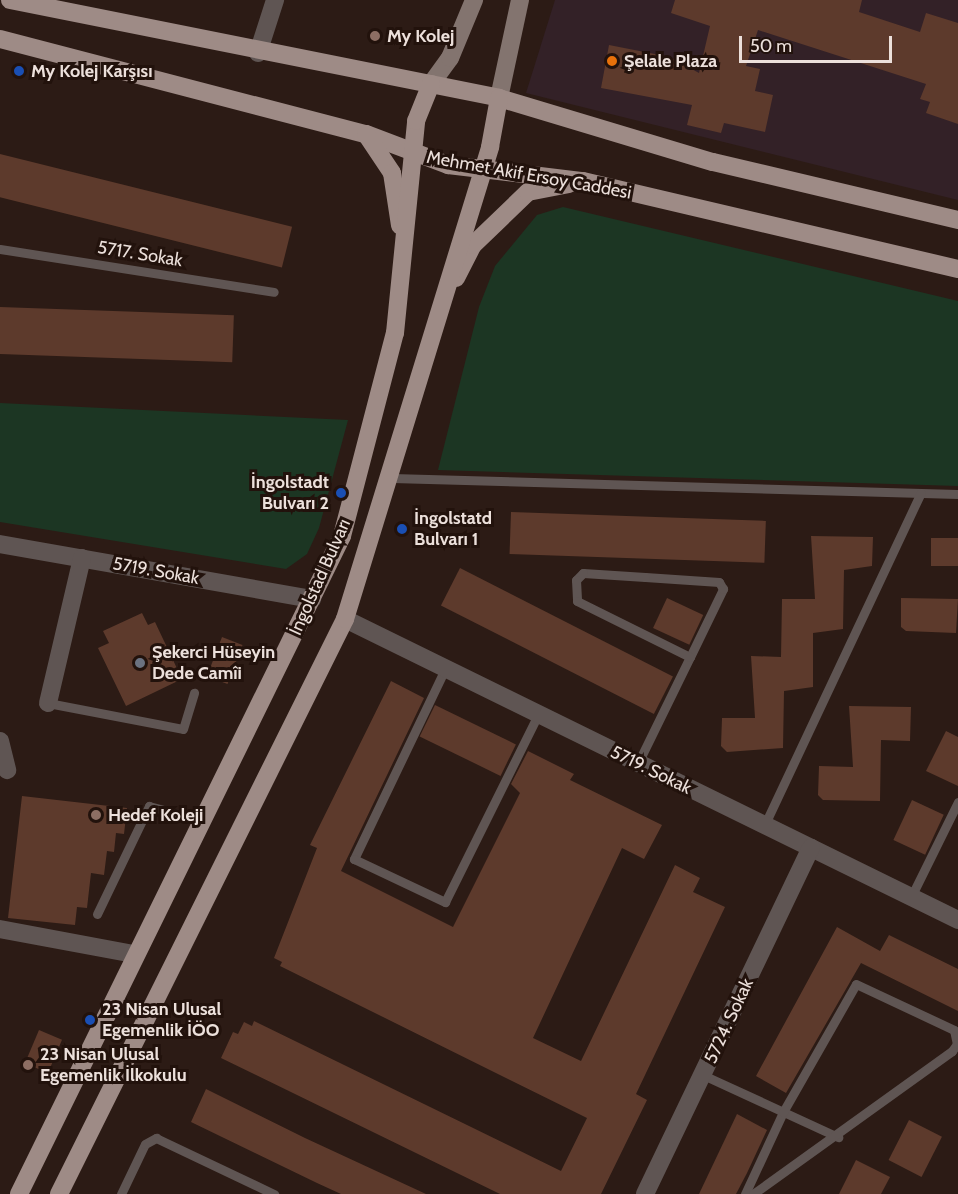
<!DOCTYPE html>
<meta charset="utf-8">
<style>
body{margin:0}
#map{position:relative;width:958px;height:1194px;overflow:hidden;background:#2c1b15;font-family:Cabin,sans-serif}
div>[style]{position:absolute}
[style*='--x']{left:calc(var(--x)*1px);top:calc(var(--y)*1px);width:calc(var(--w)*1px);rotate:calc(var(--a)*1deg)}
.industrial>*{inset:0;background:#332127}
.green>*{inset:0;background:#1c3623}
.building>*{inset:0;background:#5d3a2c;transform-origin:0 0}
.lane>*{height:9px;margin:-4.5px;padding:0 4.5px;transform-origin:4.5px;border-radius:4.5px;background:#5f5553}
.street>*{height:18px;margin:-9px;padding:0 9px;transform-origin:9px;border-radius:9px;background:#5f5553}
.secondary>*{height:18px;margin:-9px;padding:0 9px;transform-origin:9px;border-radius:9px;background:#83746f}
.primary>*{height:18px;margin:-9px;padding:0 9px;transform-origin:9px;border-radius:9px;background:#9e8b86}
.dots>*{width:16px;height:16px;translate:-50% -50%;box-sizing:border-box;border:3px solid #22120c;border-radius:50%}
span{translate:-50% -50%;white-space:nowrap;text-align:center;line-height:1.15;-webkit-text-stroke:6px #22120c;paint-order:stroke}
.poi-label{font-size:18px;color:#ece0db;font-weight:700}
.left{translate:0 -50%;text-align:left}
.right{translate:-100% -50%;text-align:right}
.street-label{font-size:18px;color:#ece0db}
.scale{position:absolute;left:739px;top:36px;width:153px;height:27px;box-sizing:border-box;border:3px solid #ece0db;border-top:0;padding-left:8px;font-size:18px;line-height:21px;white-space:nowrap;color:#ece0db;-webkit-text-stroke:4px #22120c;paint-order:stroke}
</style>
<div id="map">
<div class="industrial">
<i style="clip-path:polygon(555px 0,958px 0,958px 200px,526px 93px)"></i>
</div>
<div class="green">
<i style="clip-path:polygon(563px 207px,958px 301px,958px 486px,438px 470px,479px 307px,495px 266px,537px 215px)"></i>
<i style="clip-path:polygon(0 403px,348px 420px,319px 528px,307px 554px,286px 569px,0 522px)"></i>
</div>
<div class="building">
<i style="clip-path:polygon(675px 0,862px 0,859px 12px,920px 32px,926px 13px,958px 23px,958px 124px,926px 113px,930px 102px,920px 99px,926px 84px,758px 30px,746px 66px,760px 69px,755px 91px,773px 95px,765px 132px,724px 123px,721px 133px,687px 125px,692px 105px,601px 88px,609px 45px,670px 57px,699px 73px,710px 26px,671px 13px)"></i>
<i style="left:0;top:154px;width:301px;height:42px;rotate:14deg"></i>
<i style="left:0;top:307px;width:234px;height:47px;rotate:2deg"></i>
<i style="left:511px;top:512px;width:255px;height:42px;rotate:2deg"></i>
<i style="clip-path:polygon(811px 536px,873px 537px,872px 566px,844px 570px,843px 629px,813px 633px,813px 687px,784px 691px,783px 748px,727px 752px,721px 746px,722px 718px,755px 718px,751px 656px,781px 657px,782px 599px,815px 599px)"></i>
<i style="left:931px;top:538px;width:27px;height:28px"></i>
<i style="left:460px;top:568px;width:239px;height:42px;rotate:27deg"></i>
<i style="left:667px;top:598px;width:40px;height:33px;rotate:25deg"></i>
<i style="clip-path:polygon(901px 598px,958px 599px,956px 633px,906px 631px,901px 627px)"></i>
<i style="clip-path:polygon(142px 613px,148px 625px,155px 622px,182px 679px,126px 706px,98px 648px,109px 643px,103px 631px)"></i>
<i style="left:222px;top:637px;width:22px;height:42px;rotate:21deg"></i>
<i style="clip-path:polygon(391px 681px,424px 698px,341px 871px,453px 927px,520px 793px,511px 784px,528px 751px,574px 774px,570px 780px,662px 825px,644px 859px,622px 848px,533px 1038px,581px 1061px,675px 865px,700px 878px,693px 892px,725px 907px,636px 1094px,647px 1100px,601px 1194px,500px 1194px,221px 1058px,233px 1032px,238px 1034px,244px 1022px,252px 1026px,254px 1021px,561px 1171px,587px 1118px,280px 966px,282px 962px,274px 958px,317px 848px,310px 845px)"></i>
<i style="left:435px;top:705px;width:90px;height:35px;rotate:26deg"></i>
<i style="clip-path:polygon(849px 706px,911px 707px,910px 741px,881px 740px,880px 801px,823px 800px,818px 795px,819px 766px,853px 767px)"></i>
<i style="clip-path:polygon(946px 731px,958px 737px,958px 786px,926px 771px)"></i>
<i style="clip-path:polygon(22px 796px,127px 808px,124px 834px,116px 833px,114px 852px,107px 851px,104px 875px,91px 873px,87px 908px,77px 907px,75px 925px,8px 918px)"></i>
<i style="left:912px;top:800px;width:35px;height:44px;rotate:25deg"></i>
<i style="clip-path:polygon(837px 927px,880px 951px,889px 935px,958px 969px,958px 1011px,861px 963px,786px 1093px,756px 1076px)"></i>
<i style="left:39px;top:1030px;width:25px;height:36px;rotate:23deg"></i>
<i style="clip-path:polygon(206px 1089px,305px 1138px,426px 1194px,341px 1194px,317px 1183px,191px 1122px)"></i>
<i style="clip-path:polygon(737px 1114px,767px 1130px,747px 1173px,736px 1194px,699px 1194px)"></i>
<i style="left:909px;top:1120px;width:37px;height:45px;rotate:27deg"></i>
<i style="clip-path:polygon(856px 1160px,890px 1177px,881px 1194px,839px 1194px)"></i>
</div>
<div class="lane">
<i style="--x:0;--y:249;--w:277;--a:8.9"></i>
<i style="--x:392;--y:478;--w:566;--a:1.62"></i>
<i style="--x:445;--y:669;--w:211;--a:115.6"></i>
<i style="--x:354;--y:859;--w:101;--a:25.3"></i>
<i style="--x:445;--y:902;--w:209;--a:-63.6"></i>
<i style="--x:48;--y:703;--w:137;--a:10.9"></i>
<i style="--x:183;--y:729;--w:38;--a:-73"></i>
<i style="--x:638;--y:763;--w:118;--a:-63.9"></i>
<i style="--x:690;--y:657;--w:76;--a:-64.1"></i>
<i style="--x:723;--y:589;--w:8;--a:-120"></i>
<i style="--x:719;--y:582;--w:74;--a:-176.1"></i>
<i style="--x:645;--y:577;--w:62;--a:-176.3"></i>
<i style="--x:583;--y:573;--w:10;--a:135"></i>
<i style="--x:576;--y:580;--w:21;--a:87"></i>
<i style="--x:577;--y:601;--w:126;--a:26.4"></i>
<i style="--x:764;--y:826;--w:368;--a:-64.8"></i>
<i style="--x:911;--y:897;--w:106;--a:-63.7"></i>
<i style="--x:97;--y:914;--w:120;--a:-64.3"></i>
<i style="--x:149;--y:806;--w:54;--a:15.1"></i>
<i style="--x:703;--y:1075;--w:149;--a:24.7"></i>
<i style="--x:121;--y:1194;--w:55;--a:-64.4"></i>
<i style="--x:145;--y:1144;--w:13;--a:-29"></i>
<i style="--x:156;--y:1138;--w:131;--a:25.4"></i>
<i style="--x:745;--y:1194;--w:90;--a:-65.1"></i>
<i style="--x:783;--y:1112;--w:147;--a:-60.3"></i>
<i style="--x:856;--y:984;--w:108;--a:25.1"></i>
<i style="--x:954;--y:1030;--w:14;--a:78"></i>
<i style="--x:957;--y:1044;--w:9;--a:126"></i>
<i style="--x:952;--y:1051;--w:245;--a:144.3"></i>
</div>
<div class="street">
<i style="--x:258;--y:53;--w:56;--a:-72.2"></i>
<i style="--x:0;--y:544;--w:317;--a:10"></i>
<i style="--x:345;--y:619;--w:683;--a:26.15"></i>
<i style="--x:48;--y:703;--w:149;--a:-76.8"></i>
<i style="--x:0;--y:741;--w:30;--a:76"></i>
<i style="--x:0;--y:929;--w:136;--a:10.6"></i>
<i style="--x:645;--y:1194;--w:384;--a:-64.4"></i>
</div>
<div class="secondary">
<i style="--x:431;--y:84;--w:32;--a:-54"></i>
<i style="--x:450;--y:58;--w:63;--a:-67.5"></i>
<i style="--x:499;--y:98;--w:100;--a:-77.9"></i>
</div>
<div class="primary">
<i style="--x:10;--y:0;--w:499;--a:11.3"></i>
<i style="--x:499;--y:98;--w:223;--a:16.7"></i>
<i style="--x:713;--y:162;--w:252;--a:13.3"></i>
<i style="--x:0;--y:39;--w:378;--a:14.6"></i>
<i style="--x:366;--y:134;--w:88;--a:20.7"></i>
<i style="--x:448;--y:165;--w:136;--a:6.8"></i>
<i style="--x:583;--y:181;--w:385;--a:13.2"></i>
<i style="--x:366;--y:134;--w:47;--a:56.3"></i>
<i style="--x:392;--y:173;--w:53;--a:81.3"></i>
<i style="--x:456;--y:278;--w:37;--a:-63"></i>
<i style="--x:473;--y:245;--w:76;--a:-43.9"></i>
<i style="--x:528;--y:192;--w:42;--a:-11"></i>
<i style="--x:19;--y:1194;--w:733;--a:-63.85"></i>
<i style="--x:342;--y:536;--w:210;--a:-75.4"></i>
<i style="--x:395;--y:333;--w:213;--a:-84.3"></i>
<i style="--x:416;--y:121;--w:40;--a:-68"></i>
<i style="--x:59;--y:1194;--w:642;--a:-63.55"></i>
<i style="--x:345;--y:619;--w:494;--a:-72.9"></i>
<i style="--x:490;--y:147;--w:50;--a:-79.6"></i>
</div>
<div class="dots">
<i style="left:375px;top:36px;background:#8d6e63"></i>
<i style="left:612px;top:61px;background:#e8710a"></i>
<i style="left:19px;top:71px;background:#1a4fb4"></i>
<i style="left:341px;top:493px;background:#1a4fb4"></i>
<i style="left:402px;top:529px;background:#1a4fb4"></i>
<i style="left:140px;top:663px;background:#6b7280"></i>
<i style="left:96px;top:815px;background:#8d6e63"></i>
<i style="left:90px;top:1020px;background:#1a4fb4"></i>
<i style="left:28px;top:1065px;background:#8d6e63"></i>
</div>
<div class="poi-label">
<span class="left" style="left:387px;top:36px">My Kolej</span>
<span class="left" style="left:624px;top:61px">Şelale Plaza</span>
<span class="left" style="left:31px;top:71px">My Kolej Karşısı</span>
<span class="right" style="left:329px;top:493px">İngolstadt<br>Bulvarı 2</span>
<span class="left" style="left:414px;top:529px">İngolstatd<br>Bulvarı 1</span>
<span class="left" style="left:152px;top:663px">Şekerci Hüseyin<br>Dede Camîi</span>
<span class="left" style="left:108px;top:815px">Hedef Koleji</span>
<span class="left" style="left:102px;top:1020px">23 Nisan Ulusal<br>Egemenlik İÖO</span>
<span class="left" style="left:40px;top:1065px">23 Nisan Ulusal<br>Egemenlik İlkokulu</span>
</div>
<div class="street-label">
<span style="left:529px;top:175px;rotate:10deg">Mehmet Akif Ersoy Caddesi</span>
<span style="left:140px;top:254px;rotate:9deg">5717. Sokak</span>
<span style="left:156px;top:571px;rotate:10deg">5719. Sokak</span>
<span style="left:320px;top:577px;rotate:-66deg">İngolstad Bulvarı</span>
<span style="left:651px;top:770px;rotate:26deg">5719. Sokak</span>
<span style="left:729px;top:1021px;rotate:-65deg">5724. Sokak</span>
</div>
<div class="scale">50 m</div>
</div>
